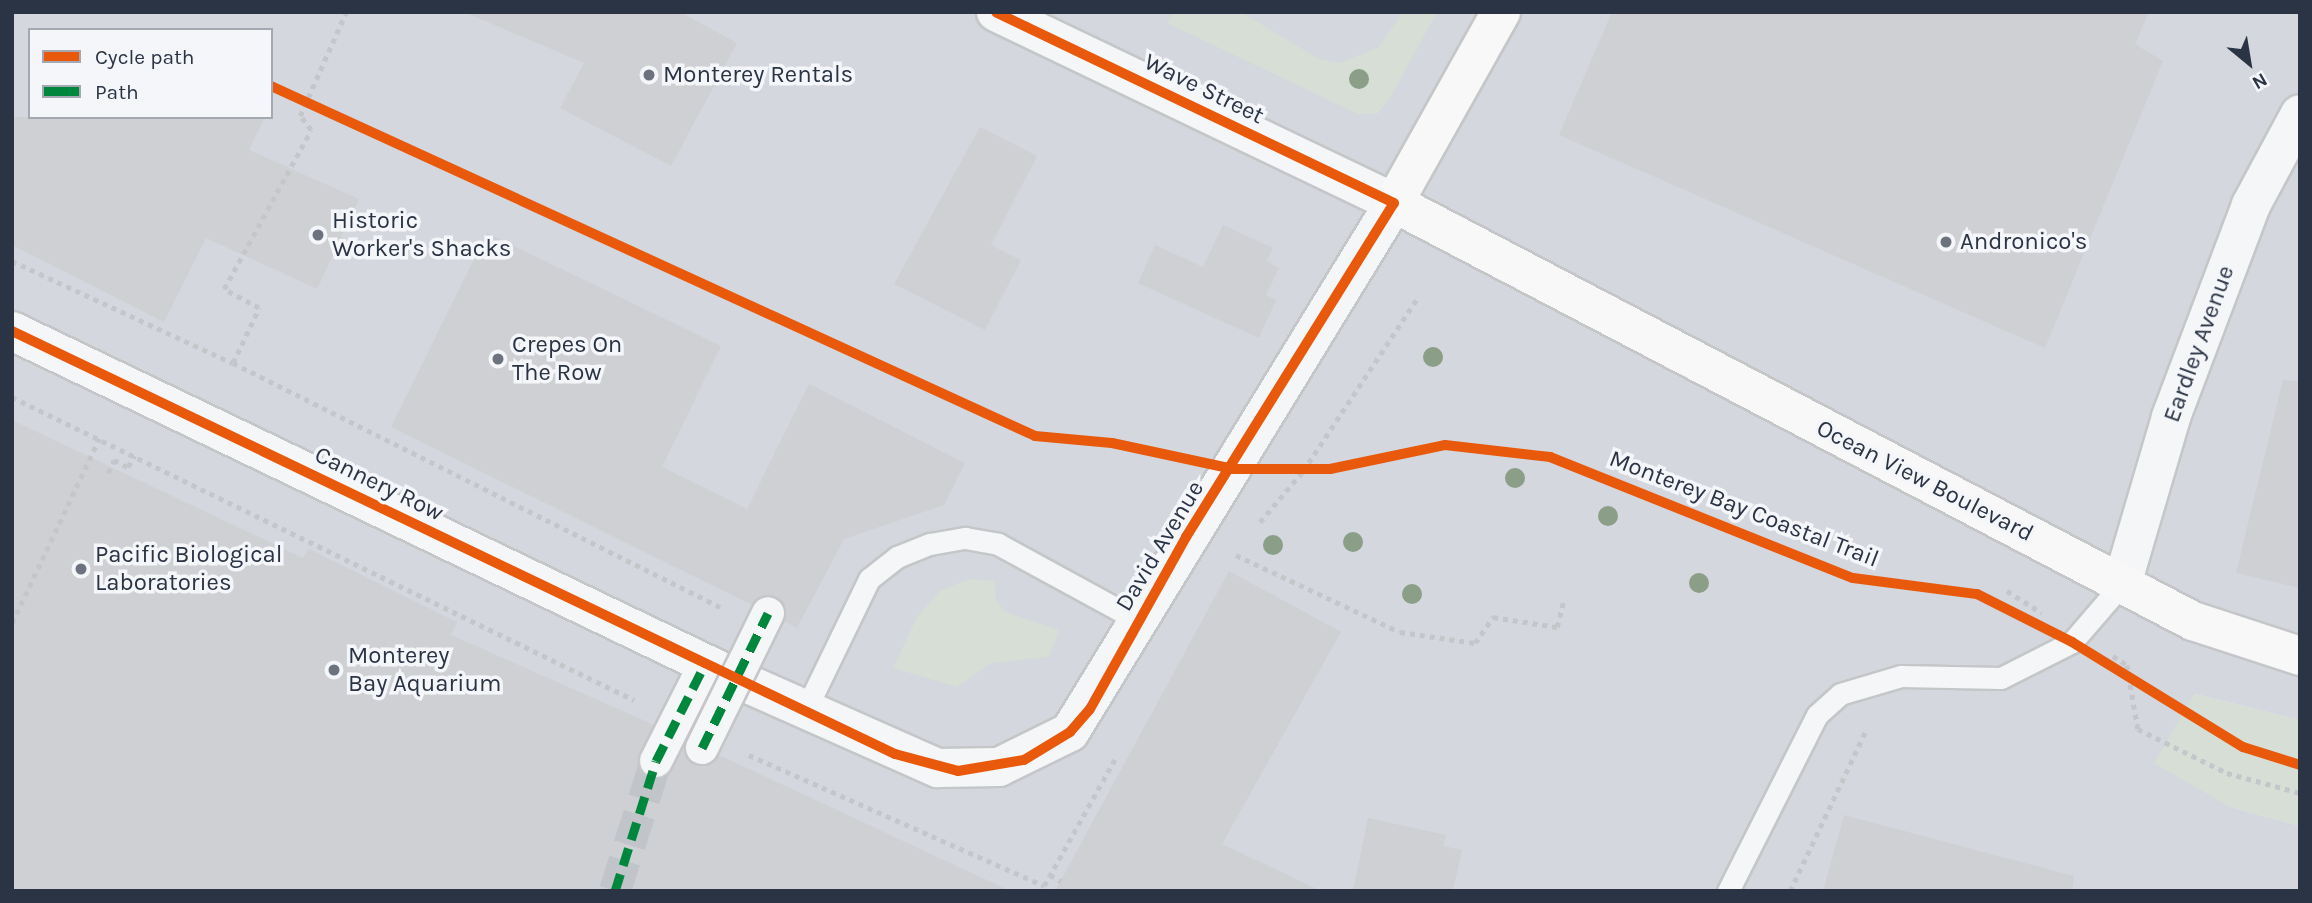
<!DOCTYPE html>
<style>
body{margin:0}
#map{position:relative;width:2312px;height:903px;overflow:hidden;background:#e6e8ea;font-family:Karla,sans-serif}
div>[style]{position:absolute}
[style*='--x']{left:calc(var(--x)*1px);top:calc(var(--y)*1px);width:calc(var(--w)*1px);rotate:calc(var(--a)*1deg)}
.built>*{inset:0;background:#d4d7dd}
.green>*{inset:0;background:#d6ded6}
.building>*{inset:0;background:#ced0d3}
.pedestrian-tunnel>*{height:32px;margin-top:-16px;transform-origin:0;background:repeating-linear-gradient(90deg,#c1c4c9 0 32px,transparent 0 48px)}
.path>*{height:4.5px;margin-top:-2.25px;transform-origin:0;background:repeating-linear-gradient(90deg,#c5c6ca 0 5px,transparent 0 10px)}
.roads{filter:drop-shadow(2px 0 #c4c6c8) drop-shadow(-2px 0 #c4c6c8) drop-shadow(0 2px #c4c6c8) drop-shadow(0 -2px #c4c6c8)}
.service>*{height:21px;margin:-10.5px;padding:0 10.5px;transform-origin:10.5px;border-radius:10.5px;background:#f5f6f7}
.pedestrian>*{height:32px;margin:-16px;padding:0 16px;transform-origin:16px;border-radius:16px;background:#f5f6f7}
.minor>*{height:38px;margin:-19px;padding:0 19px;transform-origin:19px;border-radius:19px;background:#f5f6f7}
.tertiary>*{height:38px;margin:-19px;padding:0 19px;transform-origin:19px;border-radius:19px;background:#f5f6f7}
.secondary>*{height:38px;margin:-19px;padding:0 19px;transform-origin:19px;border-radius:19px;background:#f8f8f8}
.bridges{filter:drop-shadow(2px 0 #c4c6c8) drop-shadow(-2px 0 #c4c6c8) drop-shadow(0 2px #c4c6c8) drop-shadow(0 -2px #c4c6c8)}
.pedestrian-bridge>*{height:32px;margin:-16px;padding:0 16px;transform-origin:16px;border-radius:16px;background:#f5f6f7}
.quiet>*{height:9px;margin-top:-4.5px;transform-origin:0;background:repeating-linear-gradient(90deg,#00873e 0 18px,transparent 0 27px)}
.cycleway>*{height:10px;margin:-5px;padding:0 5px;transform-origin:5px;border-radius:5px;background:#e8590c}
.trees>*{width:20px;height:20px;margin:-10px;border-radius:50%;background:#8a9e88}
.dots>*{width:19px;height:19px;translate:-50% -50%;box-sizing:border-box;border:4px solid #f4f6f9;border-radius:50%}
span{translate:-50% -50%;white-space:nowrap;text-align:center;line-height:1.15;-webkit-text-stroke:7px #f4f6f9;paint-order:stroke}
.poi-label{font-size:24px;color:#2b3445}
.left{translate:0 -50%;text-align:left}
.street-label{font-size:24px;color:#2b3445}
.frame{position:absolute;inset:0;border:14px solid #2b3445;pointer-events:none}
.legend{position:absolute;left:28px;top:28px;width:245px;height:91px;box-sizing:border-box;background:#f4f6f9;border:2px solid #a4a8b1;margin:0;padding:9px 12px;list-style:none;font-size:21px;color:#2b3445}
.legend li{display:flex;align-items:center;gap:14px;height:35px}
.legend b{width:35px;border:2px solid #a4a8b1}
.north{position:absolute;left:2214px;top:28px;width:70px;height:70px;-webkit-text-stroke:5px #f4f6f9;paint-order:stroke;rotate:150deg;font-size:19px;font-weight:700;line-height:28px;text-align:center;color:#2b3445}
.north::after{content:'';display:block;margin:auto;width:24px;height:32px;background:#2b3445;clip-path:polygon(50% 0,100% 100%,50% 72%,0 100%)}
</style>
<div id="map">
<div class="built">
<i style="clip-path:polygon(evenodd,12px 12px,2300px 12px,2300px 720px,2195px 694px,2230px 807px,2300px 826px,2300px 891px,12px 891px,12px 12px,30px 30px,271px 30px,271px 117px,30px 117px,30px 30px)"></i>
</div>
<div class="green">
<i style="clip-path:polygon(1173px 12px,1241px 12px,1319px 59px,1339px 63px,1378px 48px,1403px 12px,1437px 12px,1389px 100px,1377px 114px,1358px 114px,1167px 23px)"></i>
<i style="clip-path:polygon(970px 579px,995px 581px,996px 601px,1006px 612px,1059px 630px,1049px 657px,991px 663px,957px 687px,893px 668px,917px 617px,941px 590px)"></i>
<i style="clip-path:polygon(2194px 694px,2300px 720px,2300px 826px,2230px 807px,2154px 763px)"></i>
</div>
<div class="building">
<i style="clip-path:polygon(464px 12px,680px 12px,737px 43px,671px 166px,560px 108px,584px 63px)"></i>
<i style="clip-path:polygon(1612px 12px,2149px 12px,2135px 44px,2163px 61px,2045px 348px,1559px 135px)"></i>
<i style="clip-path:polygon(12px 117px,265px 117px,249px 150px,359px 199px,317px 289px,206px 238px,164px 322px,12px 245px)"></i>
<i style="clip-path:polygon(980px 127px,1037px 156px,991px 245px,1021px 260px,985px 330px,894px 284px)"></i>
<i style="clip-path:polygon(1223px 225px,1273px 248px,1266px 261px,1279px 268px,1266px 295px,1276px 300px,1259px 338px,1138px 283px,1155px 245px,1203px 267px)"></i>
<i style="clip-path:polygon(487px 233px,721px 346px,662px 467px,747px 509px,809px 384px,965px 463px,944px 505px,844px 539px,797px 628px,784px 621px,777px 597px,766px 595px,752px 605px,391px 427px)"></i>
<i style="clip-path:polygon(2283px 380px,2300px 382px,2300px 588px,2236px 573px)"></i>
<i style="clip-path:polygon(12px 420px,303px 558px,309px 549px,457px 622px,451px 635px,654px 725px,638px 761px,648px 778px,667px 776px,684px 746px,695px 765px,712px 764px,719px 755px,1010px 891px,12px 891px)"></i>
<i style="clip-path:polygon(1229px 571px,1341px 632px,1222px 844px,1321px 891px,1055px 891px)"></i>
<i style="clip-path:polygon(1844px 815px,2074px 876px,2072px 891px,1823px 891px)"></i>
<i style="clip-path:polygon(1368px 818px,1446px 835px,1443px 846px,1462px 850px,1453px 891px,1353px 891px)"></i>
</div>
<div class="pedestrian-tunnel">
<i style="--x:615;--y:891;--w:136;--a:-72.5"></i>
</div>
<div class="path">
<i style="--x:12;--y:261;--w:243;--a:24.8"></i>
<i style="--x:233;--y:363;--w:545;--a:26.61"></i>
<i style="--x:233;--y:363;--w:61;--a:-64.7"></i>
<i style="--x:259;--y:308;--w:40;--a:-152"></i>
<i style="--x:224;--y:289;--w:181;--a:-61.3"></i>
<i style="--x:311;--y:130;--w:18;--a:-128"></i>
<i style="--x:300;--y:116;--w:114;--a:-66.1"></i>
<i style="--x:12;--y:397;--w:692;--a:25.97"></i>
<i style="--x:108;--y:473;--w:14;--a:-65"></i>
<i style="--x:114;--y:460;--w:16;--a:27"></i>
<i style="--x:128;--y:467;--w:13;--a:-61"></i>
<i style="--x:1260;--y:522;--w:67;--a:-49.9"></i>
<i style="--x:1303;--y:471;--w:206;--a:-56.5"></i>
<i style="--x:1236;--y:555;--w:181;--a:25.2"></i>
<i style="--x:1400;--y:632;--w:76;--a:8.3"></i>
<i style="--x:1475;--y:643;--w:32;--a:-55"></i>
<i style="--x:1493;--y:617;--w:65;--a:8.9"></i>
<i style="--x:1557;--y:627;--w:29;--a:-76"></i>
<i style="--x:2007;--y:591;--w:41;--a:32.2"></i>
<i style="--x:12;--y:623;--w:204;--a:-64.7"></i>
<i style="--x:2113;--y:656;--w:17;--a:33"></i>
<i style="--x:2127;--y:665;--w:65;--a:80.2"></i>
<i style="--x:2138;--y:729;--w:99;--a:26.3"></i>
<i style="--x:2227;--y:773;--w:76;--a:15.3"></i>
<i style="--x:749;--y:755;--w:323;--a:23.9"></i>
<i style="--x:1044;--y:886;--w:148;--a:-60.8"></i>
<i style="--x:1050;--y:875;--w:13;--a:29"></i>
<i style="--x:1790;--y:891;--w:178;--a:-64.7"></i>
</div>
<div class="roads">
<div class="service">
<i style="--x:805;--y:711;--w:147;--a:-64.1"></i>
<i style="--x:869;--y:579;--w:36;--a:-38"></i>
<i style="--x:897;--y:557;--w:35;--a:-22"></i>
<i style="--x:930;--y:544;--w:36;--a:-10"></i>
<i style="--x:965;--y:538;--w:34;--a:10"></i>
<i style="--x:998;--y:544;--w:161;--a:28.6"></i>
<i style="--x:1728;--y:891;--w:197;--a:-63.2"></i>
<i style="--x:1817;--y:715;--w:31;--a:-42"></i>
<i style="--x:1840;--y:694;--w:64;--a:-16.4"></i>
<i style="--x:1901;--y:676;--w:100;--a:1.1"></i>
<i style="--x:2001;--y:678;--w:80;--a:-26.9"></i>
<i style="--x:2072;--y:642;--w:77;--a:-49.2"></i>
</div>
<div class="pedestrian">
<i style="--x:656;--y:761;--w:109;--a:-63.2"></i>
</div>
<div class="minor">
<i style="--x:996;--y:12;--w:441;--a:25.6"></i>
<i style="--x:2122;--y:584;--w:174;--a:-73.6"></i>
<i style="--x:2171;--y:417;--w:227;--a:-69.3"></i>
<i style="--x:2251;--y:205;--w:103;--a:-61.7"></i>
</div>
<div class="tertiary">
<i style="--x:12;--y:331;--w:793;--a:25.63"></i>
<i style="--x:748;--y:684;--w:208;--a:23.9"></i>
<i style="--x:938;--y:768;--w:61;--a:-0.9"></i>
<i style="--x:999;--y:767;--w:79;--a:-26.2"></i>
<i style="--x:1070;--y:732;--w:620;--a:-58.51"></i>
</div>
<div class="secondary">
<i style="--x:1501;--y:12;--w:219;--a:119.3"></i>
<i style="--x:1394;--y:203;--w:902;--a:27.62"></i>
<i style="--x:2193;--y:621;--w:113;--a:18.1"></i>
</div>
</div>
<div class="bridges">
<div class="pedestrian-bridge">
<i style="--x:702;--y:748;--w:150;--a:-63.9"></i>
</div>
</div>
<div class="quiet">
<i style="--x:702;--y:748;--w:150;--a:-63.9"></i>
<i style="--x:615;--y:891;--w:136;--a:-72.5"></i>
<i style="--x:656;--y:761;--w:109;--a:-63.2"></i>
</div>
<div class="cycleway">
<i style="--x:271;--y:86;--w:840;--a:24.61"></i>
<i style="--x:1035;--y:436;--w:77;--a:5.2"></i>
<i style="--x:1112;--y:443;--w:124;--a:12.1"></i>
<i style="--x:1233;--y:469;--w:97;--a:0"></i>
<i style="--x:1330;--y:469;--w:117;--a:-11.8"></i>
<i style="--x:1445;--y:445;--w:106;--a:6.5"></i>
<i style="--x:1550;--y:457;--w:326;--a:21.8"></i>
<i style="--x:1853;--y:578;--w:125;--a:7.4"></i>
<i style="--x:1977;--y:594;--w:106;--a:26.8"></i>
<i style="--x:2072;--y:642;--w:201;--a:31.6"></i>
<i style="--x:2243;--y:747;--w:60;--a:17.5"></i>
<i style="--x:12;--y:331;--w:979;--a:25.6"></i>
<i style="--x:895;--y:754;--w:65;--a:15.1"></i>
<i style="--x:958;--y:771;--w:67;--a:-9.5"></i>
<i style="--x:1024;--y:760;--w:54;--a:-31.3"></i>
<i style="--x:1070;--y:732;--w:30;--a:-49"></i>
<i style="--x:1090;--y:709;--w:197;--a:-60.8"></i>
<i style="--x:1186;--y:537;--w:393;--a:-58.1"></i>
<i style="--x:1394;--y:203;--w:441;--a:-154.4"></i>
</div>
<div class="trees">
<i style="left:1359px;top:79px"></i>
<i style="left:1433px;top:357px"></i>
<i style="left:1515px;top:478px"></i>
<i style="left:1608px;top:516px"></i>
<i style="left:1353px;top:542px"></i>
<i style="left:1273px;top:545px"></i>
<i style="left:1699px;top:583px"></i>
<i style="left:1412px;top:594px"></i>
</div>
<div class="dots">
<i style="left:649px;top:75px;background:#6c737f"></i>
<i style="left:318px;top:235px;background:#6c737f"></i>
<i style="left:1946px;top:242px;background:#6c737f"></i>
<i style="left:498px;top:359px;background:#6c737f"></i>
<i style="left:81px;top:569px;background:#6c737f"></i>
<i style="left:334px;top:670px;background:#6c737f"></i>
</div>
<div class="poi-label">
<span class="left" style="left:663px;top:75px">Monterey Rentals</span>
<span class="left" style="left:332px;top:235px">Historic<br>Worker's Shacks</span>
<span class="left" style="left:1960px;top:242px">Andronico's</span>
<span class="left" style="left:512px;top:359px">Crepes On<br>The Row</span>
<span class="left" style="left:95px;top:569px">Pacific Biological<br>Laboratories</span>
<span class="left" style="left:348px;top:670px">Monterey<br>Bay Aquarium</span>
</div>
<div class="street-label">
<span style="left:1204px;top:89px;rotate:26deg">Wave Street</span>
<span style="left:2199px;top:344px;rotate:-70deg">Eardley Avenue</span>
<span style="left:1925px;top:481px;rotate:27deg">Ocean View Boulevard</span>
<span style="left:379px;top:484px;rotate:26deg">Cannery Row</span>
<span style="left:1744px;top:509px;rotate:21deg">Monterey Bay Coastal Trail</span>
<span style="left:1160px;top:546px;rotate:-59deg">David Avenue</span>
</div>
<div class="frame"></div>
<ul class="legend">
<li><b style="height:9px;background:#e8590c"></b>Cycle path</li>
<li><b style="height:9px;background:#00873e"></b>Path</li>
</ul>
<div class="north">N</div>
</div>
